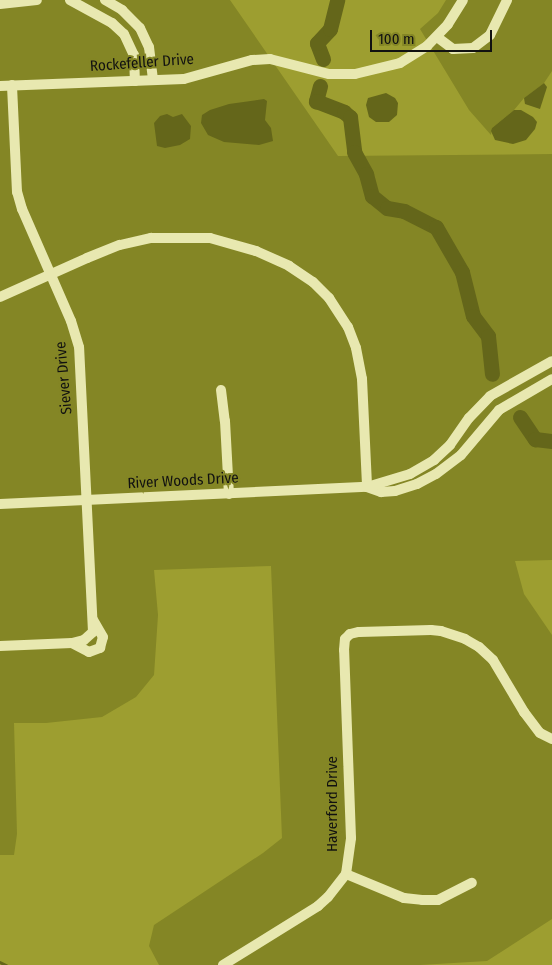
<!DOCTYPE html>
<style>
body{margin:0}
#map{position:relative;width:552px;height:965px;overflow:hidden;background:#848625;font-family:"Fira Sans Condensed",sans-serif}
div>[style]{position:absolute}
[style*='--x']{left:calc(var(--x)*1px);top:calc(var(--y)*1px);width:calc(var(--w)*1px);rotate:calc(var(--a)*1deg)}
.green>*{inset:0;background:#9d9e30}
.water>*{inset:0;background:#64661a}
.stream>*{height:2.5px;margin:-1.25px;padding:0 1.25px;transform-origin:1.25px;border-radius:1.25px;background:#64661a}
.river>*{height:15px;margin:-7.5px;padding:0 7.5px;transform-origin:7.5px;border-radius:7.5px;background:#64661a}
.minor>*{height:10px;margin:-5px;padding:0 5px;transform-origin:5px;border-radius:5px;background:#e8e8b0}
span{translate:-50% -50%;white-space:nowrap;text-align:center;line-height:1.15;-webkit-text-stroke:4px #848625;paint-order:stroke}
.street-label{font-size:15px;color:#111}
.scale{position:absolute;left:370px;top:30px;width:122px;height:22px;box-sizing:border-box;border:2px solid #111;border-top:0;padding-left:6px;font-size:15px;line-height:18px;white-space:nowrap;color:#111;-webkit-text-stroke:4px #848625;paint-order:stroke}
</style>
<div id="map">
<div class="green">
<i style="clip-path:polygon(230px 0,446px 0,438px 13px,420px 29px,469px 110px,491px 135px,492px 128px,514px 110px,524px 98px,544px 83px,552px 71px,552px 154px,338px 156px)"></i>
<i style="clip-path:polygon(552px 560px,552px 635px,524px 594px,515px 561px)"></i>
<i style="clip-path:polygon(271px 566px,282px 838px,263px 853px,154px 925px,149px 946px,159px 965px,0 965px,0 855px,14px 855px,17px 834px,14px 723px,46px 723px,102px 717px,136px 697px,154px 675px,158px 615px,154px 570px)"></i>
<i style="clip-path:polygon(552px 919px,552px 965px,420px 965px,487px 961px)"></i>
</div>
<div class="water">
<i style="clip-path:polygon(544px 83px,547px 87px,540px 109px,525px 104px,524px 98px)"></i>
<i style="clip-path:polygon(386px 93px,395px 98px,398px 103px,397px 115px,389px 122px,376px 122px,369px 117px,366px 105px,368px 98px)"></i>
<i style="clip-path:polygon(264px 99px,267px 101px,265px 120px,271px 128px,273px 141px,259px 145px,224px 142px,208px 135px,201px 123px,202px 115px,210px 110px,229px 104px)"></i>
<i style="clip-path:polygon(514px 110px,521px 110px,533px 117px,537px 122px,535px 129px,526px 140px,513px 144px,495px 140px,491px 131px,492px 128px)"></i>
<i style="clip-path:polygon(167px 114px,173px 117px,182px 114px,191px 126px,190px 139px,180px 145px,165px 148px,157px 146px,154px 123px,160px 116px)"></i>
</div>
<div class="stream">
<i style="--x:0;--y:962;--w:7;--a:27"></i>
</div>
<div class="river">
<i style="--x:323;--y:59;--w:17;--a:-111"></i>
<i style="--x:317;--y:43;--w:19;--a:-47"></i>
<i style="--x:330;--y:29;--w:30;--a:-76"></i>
<i style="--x:320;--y:86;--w:16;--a:105"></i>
<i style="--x:316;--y:101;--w:30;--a:21"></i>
<i style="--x:344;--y:112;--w:8;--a:40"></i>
<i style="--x:350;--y:117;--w:35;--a:83"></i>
<i style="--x:354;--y:152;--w:25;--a:61"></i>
<i style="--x:366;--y:174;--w:23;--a:75"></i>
<i style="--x:372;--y:196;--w:19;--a:39"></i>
<i style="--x:387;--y:208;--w:17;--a:10"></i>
<i style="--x:404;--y:211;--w:36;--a:27"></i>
<i style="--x:436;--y:227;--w:52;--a:60"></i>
<i style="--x:462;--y:272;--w:45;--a:76"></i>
<i style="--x:473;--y:316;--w:25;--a:53"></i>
<i style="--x:488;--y:336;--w:38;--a:84"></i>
<i style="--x:520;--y:417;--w:27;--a:56"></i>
<i style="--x:535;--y:439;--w:17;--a:7"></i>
</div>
<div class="minor">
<i style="--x:70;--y:0;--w:48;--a:28.7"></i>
<i style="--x:112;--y:23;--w:16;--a:43"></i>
<i style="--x:124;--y:34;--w:23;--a:65"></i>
<i style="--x:134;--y:55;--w:26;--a:88"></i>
<i style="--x:105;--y:0;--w:20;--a:30"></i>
<i style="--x:122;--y:10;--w:25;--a:45"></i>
<i style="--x:140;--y:28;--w:21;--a:65"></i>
<i style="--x:149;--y:47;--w:33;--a:83"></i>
<i style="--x:0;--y:4;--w:37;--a:-6"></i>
<i style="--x:437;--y:37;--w:20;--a:37"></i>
<i style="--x:453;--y:49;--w:20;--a:-3"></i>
<i style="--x:473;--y:48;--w:21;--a:-37"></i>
<i style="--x:490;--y:35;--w:39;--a:-64"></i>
<i style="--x:0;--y:86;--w:184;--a:-2.2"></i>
<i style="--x:184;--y:79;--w:71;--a:-15.6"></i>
<i style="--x:252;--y:60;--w:18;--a:-3"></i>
<i style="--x:270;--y:59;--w:61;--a:14.3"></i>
<i style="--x:329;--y:74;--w:26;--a:0"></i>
<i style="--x:355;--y:74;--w:46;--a:-13.7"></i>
<i style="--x:400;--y:63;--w:32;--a:-32"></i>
<i style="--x:427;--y:46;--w:30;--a:-46"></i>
<i style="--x:448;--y:24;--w:28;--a:-58"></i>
<i style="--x:0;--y:297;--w:95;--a:-24.1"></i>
<i style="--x:87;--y:258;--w:35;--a:-22"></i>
<i style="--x:120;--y:245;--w:32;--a:-13"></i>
<i style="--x:151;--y:238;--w:59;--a:0"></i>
<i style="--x:210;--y:238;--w:48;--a:15.8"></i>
<i style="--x:256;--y:251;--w:36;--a:24"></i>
<i style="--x:289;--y:266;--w:29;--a:34"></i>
<i style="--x:313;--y:282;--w:23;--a:45"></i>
<i style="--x:329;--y:298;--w:35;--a:57"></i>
<i style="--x:348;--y:327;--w:22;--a:69"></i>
<i style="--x:356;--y:348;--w:32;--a:79"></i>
<i style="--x:362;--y:379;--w:108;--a:87.3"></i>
<i style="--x:221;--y:390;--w:31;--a:83"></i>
<i style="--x:225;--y:421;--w:73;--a:86.9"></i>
<i style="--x:367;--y:487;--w:15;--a:20"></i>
<i style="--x:381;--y:492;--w:14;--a:-4"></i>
<i style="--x:395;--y:491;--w:23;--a:-18"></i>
<i style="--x:417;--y:484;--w:21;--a:-28"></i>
<i style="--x:436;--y:474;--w:31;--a:-37"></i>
<i style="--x:461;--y:455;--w:59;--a:-49.8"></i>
<i style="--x:499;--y:410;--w:61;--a:-30.3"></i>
<i style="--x:0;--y:504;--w:367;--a:-2.7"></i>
<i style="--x:367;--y:487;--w:45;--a:-16.8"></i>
<i style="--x:410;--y:474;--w:28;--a:-30"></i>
<i style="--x:434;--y:460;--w:22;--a:-43"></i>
<i style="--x:450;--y:445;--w:33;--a:-55"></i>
<i style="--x:469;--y:418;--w:30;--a:-46"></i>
<i style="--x:490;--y:396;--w:71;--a:-29.4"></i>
<i style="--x:72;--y:643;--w:19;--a:28"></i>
<i style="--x:89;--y:652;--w:12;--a:-20"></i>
<i style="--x:100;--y:648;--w:11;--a:-75"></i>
<i style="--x:103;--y:637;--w:20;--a:-120"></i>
<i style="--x:0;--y:646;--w:72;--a:-2.4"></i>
<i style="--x:72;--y:643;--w:12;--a:-14"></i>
<i style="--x:84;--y:640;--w:12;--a:-42"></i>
<i style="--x:93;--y:632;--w:285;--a:-92.8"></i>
<i style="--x:79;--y:347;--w:27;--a:-107"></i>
<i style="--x:71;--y:321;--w:122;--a:-113.6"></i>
<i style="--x:22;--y:209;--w:18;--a:-106"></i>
<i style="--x:17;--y:192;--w:107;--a:-92.7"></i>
<i style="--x:346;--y:874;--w:63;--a:22.5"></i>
<i style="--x:404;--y:898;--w:18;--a:6"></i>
<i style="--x:422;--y:900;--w:16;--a:0"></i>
<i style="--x:438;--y:900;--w:38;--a:-27"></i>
<i style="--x:223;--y:965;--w:112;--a:-31.8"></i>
<i style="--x:318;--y:906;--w:13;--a:-42"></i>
<i style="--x:328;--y:897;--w:29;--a:-52"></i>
<i style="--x:346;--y:874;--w:36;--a:-82"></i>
<i style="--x:351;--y:838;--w:188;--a:-92.1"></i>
<i style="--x:344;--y:650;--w:11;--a:-85"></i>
<i style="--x:345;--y:639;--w:7;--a:-45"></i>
<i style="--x:350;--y:634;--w:9;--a:-13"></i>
<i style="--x:359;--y:632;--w:72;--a:-1.6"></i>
<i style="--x:431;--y:630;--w:10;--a:6"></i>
<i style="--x:441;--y:631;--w:25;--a:18"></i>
<i style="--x:465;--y:639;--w:16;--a:30"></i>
<i style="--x:479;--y:647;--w:19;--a:43"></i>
<i style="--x:493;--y:660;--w:61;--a:59.2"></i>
<i style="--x:524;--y:712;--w:26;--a:53"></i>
<i style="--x:540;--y:733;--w:13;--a:27"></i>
</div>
<div class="street-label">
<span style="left:142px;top:63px;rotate:-4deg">Rockefeller Drive</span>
<span style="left:64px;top:378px;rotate:-95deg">Siever Drive</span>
<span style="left:183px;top:481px;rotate:-3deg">River Woods Drive</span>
<span style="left:333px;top:804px;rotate:-90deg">Haverford Drive</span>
</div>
<div class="scale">100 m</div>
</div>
